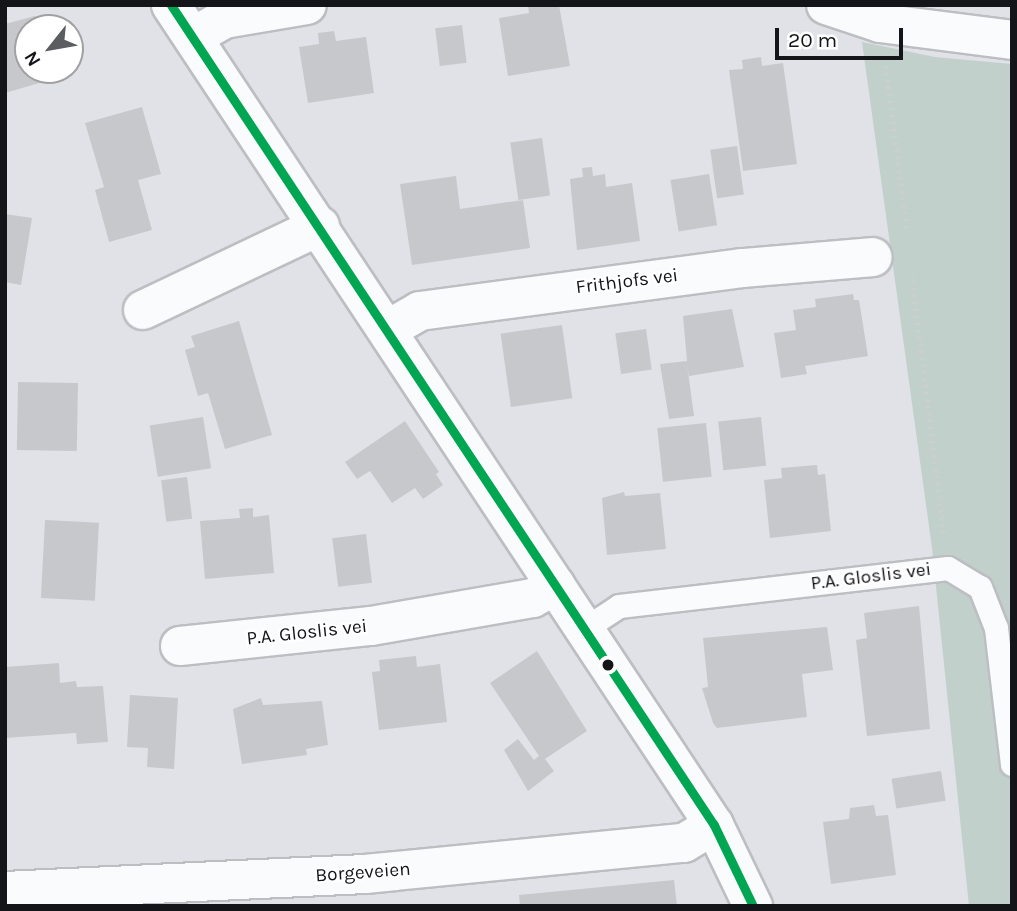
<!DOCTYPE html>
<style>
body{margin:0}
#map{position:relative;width:1017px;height:911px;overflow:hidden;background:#e0e2e8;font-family:Karla,sans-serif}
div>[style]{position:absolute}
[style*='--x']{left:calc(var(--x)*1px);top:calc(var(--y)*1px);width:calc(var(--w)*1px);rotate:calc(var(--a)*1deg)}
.green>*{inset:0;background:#c2d0cc}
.building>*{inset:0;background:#c7c8cc;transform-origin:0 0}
.path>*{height:4.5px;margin-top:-2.25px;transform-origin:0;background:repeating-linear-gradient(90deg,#cccecf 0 2px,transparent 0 7px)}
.roads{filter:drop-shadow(2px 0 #bdbec2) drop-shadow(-2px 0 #bdbec2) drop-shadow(0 2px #bdbec2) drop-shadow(0 -2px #bdbec2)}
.lane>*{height:23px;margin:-11.5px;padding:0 11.5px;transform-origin:11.5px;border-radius:11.5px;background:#fafbfc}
.street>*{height:38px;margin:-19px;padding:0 19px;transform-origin:19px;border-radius:19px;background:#fafbfc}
.primary>*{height:38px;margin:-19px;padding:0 19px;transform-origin:19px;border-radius:19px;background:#fafbfc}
.bus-1>*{height:9px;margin:-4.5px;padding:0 4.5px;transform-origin:4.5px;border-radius:4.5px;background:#00a651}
.dots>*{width:19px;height:19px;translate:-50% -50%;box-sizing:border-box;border:4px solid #fff;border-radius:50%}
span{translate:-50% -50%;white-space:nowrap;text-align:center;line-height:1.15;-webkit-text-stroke:5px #fff;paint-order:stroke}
.street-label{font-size:19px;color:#141519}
.frame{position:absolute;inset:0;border:7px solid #141519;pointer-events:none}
.north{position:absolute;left:14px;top:14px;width:70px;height:70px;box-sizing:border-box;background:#fff;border:2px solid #a1a1a3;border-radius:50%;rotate:239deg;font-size:19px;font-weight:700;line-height:28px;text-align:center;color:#141519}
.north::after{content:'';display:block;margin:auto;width:24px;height:32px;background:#5b5d61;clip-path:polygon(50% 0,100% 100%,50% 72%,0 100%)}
.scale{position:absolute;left:775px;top:28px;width:128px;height:32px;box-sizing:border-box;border:4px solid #141519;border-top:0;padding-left:9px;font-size:21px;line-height:24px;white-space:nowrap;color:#141519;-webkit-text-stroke:5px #fff;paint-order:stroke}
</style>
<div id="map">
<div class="green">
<i style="clip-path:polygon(862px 42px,935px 57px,1012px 64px,1012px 906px,969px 906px,932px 548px)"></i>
</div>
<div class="building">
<i style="clip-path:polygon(528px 5px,559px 5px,570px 66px,508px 76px,499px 18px,529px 13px)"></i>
<i style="clip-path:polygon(35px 16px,39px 28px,28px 28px,28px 70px,50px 70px,53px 79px,5px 93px,5px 24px)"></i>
<i style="left:462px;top:25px;width:38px;height:27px;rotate:83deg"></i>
<i style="clip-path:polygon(334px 31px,336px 41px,366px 37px,374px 93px,308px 103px,299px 47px,319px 44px,318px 33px)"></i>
<i style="clip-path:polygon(761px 57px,762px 66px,783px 63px,797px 164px,743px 171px,729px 70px,743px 69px,742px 60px)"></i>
<i style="clip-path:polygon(142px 107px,161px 174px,138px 180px,152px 230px,109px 242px,95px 190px,104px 187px,85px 123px)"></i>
<i style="left:542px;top:138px;width:58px;height:32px;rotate:82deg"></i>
<i style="left:737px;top:146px;width:49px;height:27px;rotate:82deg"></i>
<i style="clip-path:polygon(592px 167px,593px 176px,605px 174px,606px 187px,632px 183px,640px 241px,577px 250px,570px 179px,583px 177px,582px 168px)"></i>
<i style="left:709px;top:174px;width:52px;height:39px;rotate:81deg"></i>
<i style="clip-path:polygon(456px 176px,460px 209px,523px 200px,530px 248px,412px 265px,400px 184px)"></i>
<i style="clip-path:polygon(5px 214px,32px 218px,21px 285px,5px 282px)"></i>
<i style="clip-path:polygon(853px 294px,854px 300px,859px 300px,868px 356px,805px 366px,807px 374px,781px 378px,774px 333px,796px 330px,793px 310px,816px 307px,815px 299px)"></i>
<i style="clip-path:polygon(732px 309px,744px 367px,689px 376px,687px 364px,694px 416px,669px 419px,660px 364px,687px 361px,683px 316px)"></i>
<i style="clip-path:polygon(239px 321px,272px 435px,225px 449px,208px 393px,198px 396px,185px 350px,195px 347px,191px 336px)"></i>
<i style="left:562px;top:325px;width:74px;height:62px;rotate:82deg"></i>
<i style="left:646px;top:329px;width:41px;height:31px;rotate:82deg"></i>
<i style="left:18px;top:382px;width:60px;height:68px;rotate:1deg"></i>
<i style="left:203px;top:417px;width:52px;height:54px;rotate:81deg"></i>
<i style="left:761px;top:417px;width:49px;height:43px;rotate:84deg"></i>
<i style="clip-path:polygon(405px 421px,439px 472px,436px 474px,443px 485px,423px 499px,415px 488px,392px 503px,370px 471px,357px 479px,345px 462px)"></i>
<i style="left:706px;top:423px;width:54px;height:49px;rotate:84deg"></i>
<i style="clip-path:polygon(817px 465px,818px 475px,825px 474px,831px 531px,770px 538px,764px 480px,782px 478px,781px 468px)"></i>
<i style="left:187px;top:477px;width:42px;height:26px;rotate:83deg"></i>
<i style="clip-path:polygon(624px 492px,625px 496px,660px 493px,666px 549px,607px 555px,602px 498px)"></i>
<i style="clip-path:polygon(253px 508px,253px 517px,269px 515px,274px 573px,205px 579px,200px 521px,240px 518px,239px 509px)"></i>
<i style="left:45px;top:520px;width:54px;height:78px;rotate:3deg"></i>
<i style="left:366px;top:534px;width:49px;height:34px;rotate:83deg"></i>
<i style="clip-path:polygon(919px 606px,930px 729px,867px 736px,856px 640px,867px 638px,864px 613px)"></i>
<i style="clip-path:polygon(827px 627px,833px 670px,802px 674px,807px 717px,717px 728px,713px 723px,702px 688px,708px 687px,703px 638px)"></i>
<i style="clip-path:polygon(537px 651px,587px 731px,545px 759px,554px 771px,528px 791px,504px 750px,518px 739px,534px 760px,539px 756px,490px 683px)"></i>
<i style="clip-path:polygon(416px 656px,417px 667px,440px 664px,447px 722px,379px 730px,372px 672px,380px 671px,379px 660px)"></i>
<i style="clip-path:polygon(59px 663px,60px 683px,76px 681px,77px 687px,103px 686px,108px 742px,77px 744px,76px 733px,5px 738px,5px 667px)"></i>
<i style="clip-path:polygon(130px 695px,178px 698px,174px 769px,147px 767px,148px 748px,127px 747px)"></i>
<i style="clip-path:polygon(261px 698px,263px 705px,322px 701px,328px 745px,306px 749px,307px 755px,242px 764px,233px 709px)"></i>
<i style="left:941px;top:771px;width:30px;height:50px;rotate:81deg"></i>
<i style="clip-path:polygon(874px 805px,876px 816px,888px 815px,896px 875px,831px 884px,823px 822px,849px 819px,850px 808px)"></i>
<i style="clip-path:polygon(674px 880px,677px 906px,520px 906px,519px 895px)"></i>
</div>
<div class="path">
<i style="--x:886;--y:66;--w:166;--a:82.7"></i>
<i style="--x:912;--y:274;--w:264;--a:83"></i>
</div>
<div class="roads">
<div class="lane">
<i style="--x:584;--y:629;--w:42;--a:-33.3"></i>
<i style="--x:619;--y:606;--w:331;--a:-6.6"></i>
<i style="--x:948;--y:568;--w:37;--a:31"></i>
<i style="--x:980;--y:587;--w:44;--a:68.7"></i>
<i style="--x:996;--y:628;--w:137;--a:83.3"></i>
</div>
<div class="street">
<i style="--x:826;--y:5;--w:57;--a:18.4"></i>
<i style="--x:880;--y:23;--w:133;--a:7.3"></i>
<i style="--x:193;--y:37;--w:36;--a:-30"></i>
<i style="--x:224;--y:19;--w:84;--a:-9.6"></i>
<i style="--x:143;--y:310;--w:196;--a:-25.4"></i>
<i style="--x:387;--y:330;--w:38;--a:-30"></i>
<i style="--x:420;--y:311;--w:326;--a:-7.6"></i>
<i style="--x:743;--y:268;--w:130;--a:-4.8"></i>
<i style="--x:180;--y:646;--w:192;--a:-6"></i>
<i style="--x:371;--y:626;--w:164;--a:-9.8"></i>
<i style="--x:533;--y:598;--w:26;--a:-29"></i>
<i style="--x:5;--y:891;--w:360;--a:-2.7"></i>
<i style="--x:365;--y:874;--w:321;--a:-5.6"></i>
<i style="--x:684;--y:843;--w:35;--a:-31"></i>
</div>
<div class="primary">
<i style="--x:171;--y:5;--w:983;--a:56.49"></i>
<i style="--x:714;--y:825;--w:90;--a:64.3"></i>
</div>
</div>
<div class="bus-1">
<i style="--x:171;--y:5;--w:983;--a:56.49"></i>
<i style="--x:714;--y:825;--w:90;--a:64.3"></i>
</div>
<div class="dots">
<i style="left:608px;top:665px;background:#141519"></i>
</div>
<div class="street-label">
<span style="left:627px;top:282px;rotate:-7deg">Frithjofs vei</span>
<span style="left:871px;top:577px;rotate:-7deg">P.A. Gloslis vei</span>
<span style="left:307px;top:633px;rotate:-6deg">P.A. Gloslis vei</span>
<span style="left:363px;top:873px;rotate:-4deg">Borgeveien</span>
</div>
<div class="frame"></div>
<div class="north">N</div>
<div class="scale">20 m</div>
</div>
